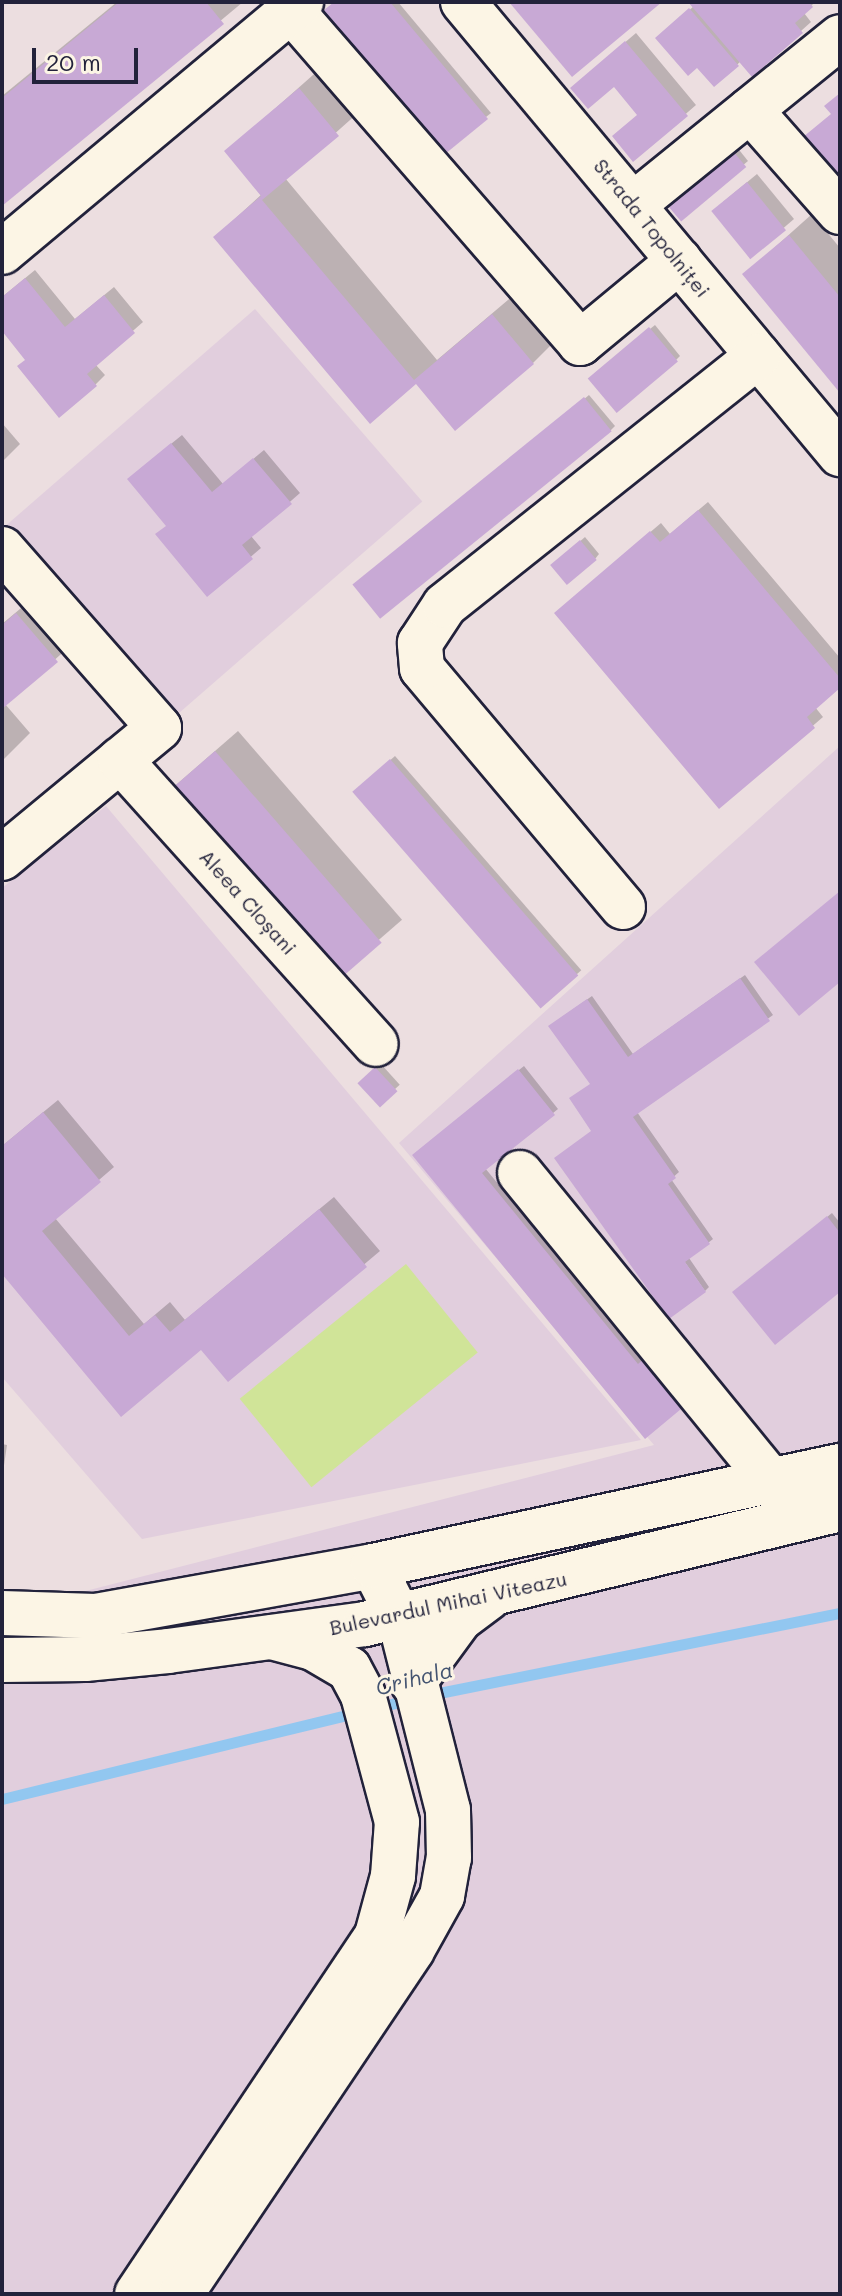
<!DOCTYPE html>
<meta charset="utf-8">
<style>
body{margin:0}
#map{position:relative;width:842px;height:2296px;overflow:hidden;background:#ecdee0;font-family:Mali,sans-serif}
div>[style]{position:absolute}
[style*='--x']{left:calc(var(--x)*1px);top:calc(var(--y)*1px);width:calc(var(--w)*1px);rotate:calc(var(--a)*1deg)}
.built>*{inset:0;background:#e1cedd;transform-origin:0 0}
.green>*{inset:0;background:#d0e498;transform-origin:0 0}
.shadow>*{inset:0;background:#0003;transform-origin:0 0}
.stream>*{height:11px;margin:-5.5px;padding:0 5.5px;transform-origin:5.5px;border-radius:5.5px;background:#92c7f0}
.building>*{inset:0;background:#c8a9d5;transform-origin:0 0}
.roads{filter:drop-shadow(2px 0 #22223b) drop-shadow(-2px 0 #22223b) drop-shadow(0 2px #22223b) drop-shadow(0 -2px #22223b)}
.minor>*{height:44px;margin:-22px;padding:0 22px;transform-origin:22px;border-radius:22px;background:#fcf5e5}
.major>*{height:44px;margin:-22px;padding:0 22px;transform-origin:22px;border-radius:22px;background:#fcf5e5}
span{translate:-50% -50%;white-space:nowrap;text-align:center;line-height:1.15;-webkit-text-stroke:6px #fcf5e5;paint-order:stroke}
.street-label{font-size:20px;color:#22223b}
.water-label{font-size:22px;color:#445471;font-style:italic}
.frame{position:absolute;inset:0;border:4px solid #22223b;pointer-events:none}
.scale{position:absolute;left:32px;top:48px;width:106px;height:36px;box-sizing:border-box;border:4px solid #22223b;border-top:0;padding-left:10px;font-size:24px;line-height:28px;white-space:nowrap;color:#22223b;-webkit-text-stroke:6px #fcf5e5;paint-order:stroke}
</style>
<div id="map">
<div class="built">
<i style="left:255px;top:309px;width:255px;height:333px;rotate:49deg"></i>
<i style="clip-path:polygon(840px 746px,840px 2294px,2px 2294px,2px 1593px,70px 1595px,654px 1445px,399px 1143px)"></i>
<i style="clip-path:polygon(106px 806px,641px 1440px,142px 1539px,2px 1377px,2px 888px)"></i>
</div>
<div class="green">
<i style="left:406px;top:1264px;width:114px;height:214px;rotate:51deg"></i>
</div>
<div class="shadow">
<i style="clip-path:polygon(117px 2px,243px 2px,2px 203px,2px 96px)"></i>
<i style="clip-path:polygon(336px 2px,398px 2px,491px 113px,486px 117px)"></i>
<i style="clip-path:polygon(691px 2px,815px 2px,804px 13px,811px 22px,753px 74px,741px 61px,715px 85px,698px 65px,658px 38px,694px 6px)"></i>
<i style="clip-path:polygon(636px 33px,696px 105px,634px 159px,639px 114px,614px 84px,582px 79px)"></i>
<i style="clip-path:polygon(322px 67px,359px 112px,285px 178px,437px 360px,515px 294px,555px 341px,533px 363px,416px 381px,370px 421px,215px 237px,262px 194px,226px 152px)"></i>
<i style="clip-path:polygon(732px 141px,748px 161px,680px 218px)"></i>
<i style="clip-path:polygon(757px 174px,794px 219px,751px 256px,723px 202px)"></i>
<i style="clip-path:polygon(812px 214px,840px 248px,840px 390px,745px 274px)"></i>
<i style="clip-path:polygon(35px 270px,75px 319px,114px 287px,143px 322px,95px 364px,105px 375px,95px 385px,27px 359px,2px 328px,2px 297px)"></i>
<i style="clip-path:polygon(655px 325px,680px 356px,676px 360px,594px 374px)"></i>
<i style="clip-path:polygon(589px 395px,615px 426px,611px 430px,363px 585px)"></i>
<i style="clip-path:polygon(2px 423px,20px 444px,2px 462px)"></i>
<i style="clip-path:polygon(182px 435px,223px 484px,264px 450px,300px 493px,251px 536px,261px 548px,208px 594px,139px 470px)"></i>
<i style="clip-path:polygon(708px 502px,840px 658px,840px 686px,815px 707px,823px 717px,720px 806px,566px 604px,661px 523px,670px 534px)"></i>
<i style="clip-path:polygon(585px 537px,599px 554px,595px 559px,557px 561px)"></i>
<i style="clip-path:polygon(39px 593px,78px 639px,5px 704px,30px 733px,2px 761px,2px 624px)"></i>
<i style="left:238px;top:731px;width:250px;height:90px;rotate:49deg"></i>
<i style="left:395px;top:756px;width:284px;height:54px;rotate:49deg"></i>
<i style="clip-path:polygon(745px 975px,773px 1015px,637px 1112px,679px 1172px,671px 1179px,713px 1239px,689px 1258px,709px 1287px,705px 1291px,593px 1130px,592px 1083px,555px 1022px,592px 996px,633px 1054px)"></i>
<i style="left:381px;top:1064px;width:28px;height:29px;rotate:48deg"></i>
<i style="clip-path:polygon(524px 1066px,558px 1109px,485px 1168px,642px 1360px,662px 1344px,645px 1436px,418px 1151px)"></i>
<i style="clip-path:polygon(58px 1100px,114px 1167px,55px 1218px,144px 1324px,170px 1302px,185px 1320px,334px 1197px,380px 1251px,228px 1379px,201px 1347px,121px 1414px,2px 1271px,2px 1146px)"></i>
<i style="clip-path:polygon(832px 1213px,840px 1223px,840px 1290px,739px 1288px)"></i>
<i style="clip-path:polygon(2px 1444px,7px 1445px,2px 1479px)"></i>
</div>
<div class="stream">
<i style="--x:429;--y:1695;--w:419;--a:-11.3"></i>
<i style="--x:374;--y:1708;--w:39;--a:-13"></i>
<i style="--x:2;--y:1799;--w:366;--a:-13.7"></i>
</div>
<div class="building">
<i style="clip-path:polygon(119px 2px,206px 2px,224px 24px,2px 206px,2px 98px)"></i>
<i style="clip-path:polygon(334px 2px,390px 2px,488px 119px,434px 163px,313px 19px)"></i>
<i style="clip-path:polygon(509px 2px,662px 2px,572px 77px)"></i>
<i style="clip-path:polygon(688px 2px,809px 2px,813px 7px,795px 23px,803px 33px,752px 77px)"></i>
<i style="clip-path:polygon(689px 8px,739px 66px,714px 87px,697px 68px,688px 76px,655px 38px)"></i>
<i style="clip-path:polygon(625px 41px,688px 116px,633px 162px,612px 136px,637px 115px,614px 87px,588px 109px,570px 88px)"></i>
<i style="clip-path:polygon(299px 88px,339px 136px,262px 200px,414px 380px,492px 314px,534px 364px,455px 431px,416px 384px,370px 424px,213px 237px,261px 196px,224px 151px)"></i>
<i style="clip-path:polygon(840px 93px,840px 194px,797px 142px,831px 114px,824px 106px)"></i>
<i style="left:727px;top:144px;width:30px;height:85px;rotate:50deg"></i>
<i style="left:747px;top:182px;width:62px;height:46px;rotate:51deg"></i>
<i style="clip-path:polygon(789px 235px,840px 297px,840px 393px,742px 274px)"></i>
<i style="clip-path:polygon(25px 278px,65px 327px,104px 295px,135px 333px,87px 374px,97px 386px,59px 418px,17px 366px,25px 360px,2px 331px,2px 297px)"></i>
<i style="left:649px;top:327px;width:45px;height:80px;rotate:50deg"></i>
<i style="left:584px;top:397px;width:44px;height:298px;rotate:51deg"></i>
<i style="clip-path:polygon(171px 443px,212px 492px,253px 458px,292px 504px,242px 545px,253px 559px,207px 597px,155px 534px,166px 526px,127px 479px)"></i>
<i style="clip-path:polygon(698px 510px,840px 678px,840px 688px,807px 717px,815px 728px,719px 809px,554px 613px,650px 531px,660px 542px)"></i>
<i style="left:580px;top:540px;width:26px;height:39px;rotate:50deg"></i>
<i style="clip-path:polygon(16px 613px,58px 662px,2px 709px,2px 625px)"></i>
<i style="left:215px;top:751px;width:254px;height:61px;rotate:49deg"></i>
<i style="left:390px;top:759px;width:287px;height:50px;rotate:49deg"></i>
<i style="clip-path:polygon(840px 891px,840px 982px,799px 1016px,754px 962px)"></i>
<i style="clip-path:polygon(740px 978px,770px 1021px,633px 1117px,676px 1178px,668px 1184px,710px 1244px,685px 1262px,706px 1292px,669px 1319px,554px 1158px,591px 1131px,569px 1098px,590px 1084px,548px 1026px,587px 999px,628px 1057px)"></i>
<i style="left:375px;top:1067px;width:33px;height:24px;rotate:47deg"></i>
<i style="clip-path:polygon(518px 1069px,555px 1115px,482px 1173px,638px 1364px,647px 1356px,687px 1404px,645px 1439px,412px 1155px)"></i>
<i style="clip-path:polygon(43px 1112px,101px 1182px,42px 1231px,129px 1336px,155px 1315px,170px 1332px,319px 1209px,367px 1267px,228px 1382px,201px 1350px,121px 1417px,2px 1274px,2px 1146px)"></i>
<i style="clip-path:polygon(827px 1216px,840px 1233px,840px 1292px,775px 1345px,732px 1292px)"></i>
</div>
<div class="roads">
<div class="minor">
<i style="--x:463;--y:2;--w:589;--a:50.17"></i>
<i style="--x:291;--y:10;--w:441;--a:49"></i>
<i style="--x:580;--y:343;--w:129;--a:-39.6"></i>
<i style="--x:750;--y:110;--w:136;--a:48.6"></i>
<i style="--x:634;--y:204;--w:265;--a:-39"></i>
<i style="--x:2;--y:252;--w:390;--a:-39.9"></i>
<i style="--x:2;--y:549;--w:238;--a:48.7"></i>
<i style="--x:159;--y:728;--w:204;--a:140.4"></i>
<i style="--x:120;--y:760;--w:382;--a:48"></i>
<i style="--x:623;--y:907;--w:312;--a:-130.1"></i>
<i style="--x:422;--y:668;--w:25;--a:-95"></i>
<i style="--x:420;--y:643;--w:45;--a:-56.7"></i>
<i style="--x:445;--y:605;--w:400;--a:-38.5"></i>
<i style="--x:520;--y:1173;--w:395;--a:50.8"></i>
<i style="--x:413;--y:1683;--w:79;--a:-53.7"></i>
<i style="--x:460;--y:1619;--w:36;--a:-37"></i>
<i style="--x:137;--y:2294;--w:432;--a:-56.2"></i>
<i style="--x:377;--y:1935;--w:61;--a:-74.8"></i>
<i style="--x:393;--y:1876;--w:54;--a:-85.8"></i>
<i style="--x:397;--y:1822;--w:131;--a:-105"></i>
<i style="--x:363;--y:1695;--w:30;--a:-118"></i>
<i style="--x:349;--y:1669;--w:42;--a:-149.7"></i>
<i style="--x:313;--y:1648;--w:42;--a:-165"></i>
<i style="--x:181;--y:2294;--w:414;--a:-56.1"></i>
<i style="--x:412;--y:1950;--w:62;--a:-60.9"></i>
<i style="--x:442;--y:1896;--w:39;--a:-80"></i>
<i style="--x:449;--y:1858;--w:48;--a:-91.2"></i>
<i style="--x:448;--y:1810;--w:199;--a:-104.2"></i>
<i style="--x:399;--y:1617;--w:57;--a:-117"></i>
</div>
<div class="major">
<i style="--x:2;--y:1613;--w:94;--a:1.8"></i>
<i style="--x:96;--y:1616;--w:281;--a:-10.2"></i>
<i style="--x:373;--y:1566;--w:478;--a:-12.1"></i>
<i style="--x:2;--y:1660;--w:83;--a:-0.7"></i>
<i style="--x:85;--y:1659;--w:83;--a:-5.5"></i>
<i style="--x:168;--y:1651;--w:199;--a:-7.8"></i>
<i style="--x:365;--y:1624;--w:489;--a:-13.6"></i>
</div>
</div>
<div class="street-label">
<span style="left:652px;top:228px;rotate:51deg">Strada Topolniței</span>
<span style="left:248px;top:902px;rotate:48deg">Aleea Cloșani</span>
<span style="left:448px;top:1603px;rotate:-12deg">Bulevardul Mihai Viteazu</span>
</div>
<div class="water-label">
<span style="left:414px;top:1678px;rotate:-14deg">Crihala</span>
</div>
<div class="frame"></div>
<div class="scale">20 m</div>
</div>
